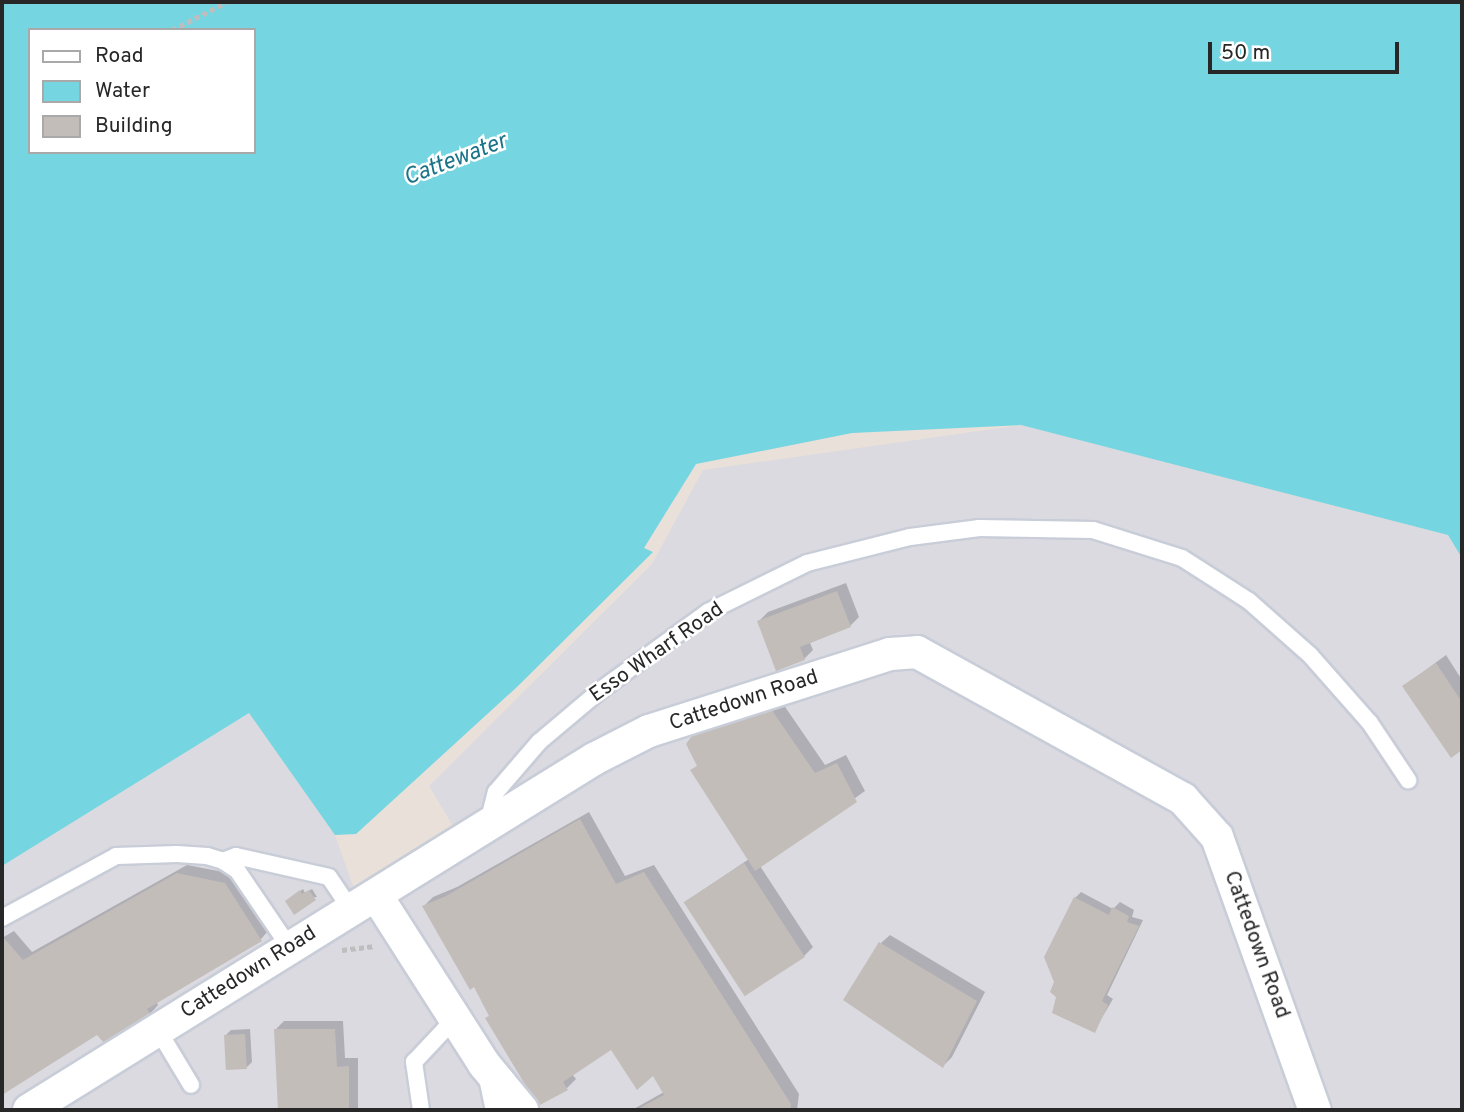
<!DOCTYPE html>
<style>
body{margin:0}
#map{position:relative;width:1464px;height:1112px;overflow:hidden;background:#e8e0d9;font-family:Overpass,sans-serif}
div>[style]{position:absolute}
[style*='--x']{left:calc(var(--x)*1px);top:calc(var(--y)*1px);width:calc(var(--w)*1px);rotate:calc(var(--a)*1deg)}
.industrial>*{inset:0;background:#dbdae1}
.water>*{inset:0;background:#75d5e1}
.shadow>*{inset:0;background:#0003}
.building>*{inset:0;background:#c3bdb9;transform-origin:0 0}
.path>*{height:4.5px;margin-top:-2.25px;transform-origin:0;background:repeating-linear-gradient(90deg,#bebebe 0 5px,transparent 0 8.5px)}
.roads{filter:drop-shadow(2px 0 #c8cdd8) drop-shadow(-2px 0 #c8cdd8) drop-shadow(0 2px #c8cdd8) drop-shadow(0 -2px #c8cdd8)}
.lane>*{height:16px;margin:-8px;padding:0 8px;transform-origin:8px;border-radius:8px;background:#fff}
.street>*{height:32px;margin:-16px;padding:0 16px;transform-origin:16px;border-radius:16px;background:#fff}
span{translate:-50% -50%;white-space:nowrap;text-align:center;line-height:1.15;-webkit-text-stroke:5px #fff;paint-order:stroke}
.street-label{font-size:21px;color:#272727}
.water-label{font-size:23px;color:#1a7388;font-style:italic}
.frame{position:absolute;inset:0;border:4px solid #272727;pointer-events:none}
.legend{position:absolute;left:28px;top:28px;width:228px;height:126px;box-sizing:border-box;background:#fff;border:2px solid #a9a9a9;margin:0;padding:9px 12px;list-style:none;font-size:21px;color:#272727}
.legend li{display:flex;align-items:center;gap:14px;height:35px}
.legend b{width:35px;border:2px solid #a9a9a9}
.scale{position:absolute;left:1208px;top:42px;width:191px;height:32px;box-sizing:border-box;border:4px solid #272727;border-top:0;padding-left:9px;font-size:21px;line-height:24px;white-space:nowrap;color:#272727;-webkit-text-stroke:5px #fff;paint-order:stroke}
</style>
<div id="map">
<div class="industrial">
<i style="clip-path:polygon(1021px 425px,1448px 535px,1462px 558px,1462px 1110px,2px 1110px,2px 866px,249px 713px,335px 835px,358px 900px,456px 831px,429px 786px,652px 564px,703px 470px)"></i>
</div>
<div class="water">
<i style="clip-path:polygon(evenodd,2px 2px,1462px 2px,1462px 558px,1448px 535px,1021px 425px,852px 433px,696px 464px,644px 548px,653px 552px,518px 686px,356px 834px,335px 835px,249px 713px,2px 866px,2px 2px,30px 30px,254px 30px,254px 152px,30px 152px,30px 30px)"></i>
</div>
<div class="shadow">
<i style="clip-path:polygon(846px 583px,859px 617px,850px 626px,810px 643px,813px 650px,804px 659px,759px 621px,768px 612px)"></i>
<i style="clip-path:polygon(1446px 655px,1462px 680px,1462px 748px,1451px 755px,1404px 686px)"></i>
<i style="clip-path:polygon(779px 698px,825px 765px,846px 755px,865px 791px,760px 866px,813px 947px,804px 956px,685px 902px,749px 859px,692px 770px)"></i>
<i style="clip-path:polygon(589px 812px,625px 876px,654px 865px,799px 1094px,797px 1110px,632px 1110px,664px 1092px,653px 1073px,611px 1047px,572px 1074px,576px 1079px,567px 1088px,539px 1103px,474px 984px,424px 906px,433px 897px,457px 887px)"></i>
<i style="clip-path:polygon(187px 865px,234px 874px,269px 930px,261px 939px,156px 1001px,158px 1005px,150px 1014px,97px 1033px,2px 1093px,2px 938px,14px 931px,32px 952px)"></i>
<i style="clip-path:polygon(303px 889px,305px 893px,312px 889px,317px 897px,289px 899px)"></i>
<i style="clip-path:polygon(1081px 892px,1113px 909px,1120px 902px,1134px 910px,1132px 917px,1143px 920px,1107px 995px,1113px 999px,1094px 1031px,1075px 898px)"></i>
<i style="clip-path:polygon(890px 935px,985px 992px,952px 1057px,943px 1066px,881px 943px)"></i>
<i style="clip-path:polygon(284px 1021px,343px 1021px,345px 1058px,358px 1058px,358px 1110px,280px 1110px,275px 1030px)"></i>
<i style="clip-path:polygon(250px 1029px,252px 1062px,247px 1067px,225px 1036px,231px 1030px)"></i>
</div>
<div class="building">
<i style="clip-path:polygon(837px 591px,851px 627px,800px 647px,805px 660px,776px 671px,757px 621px)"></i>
<i style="clip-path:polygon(1436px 663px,1462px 702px,1462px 750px,1451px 758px,1402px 686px)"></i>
<i style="clip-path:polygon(769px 706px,815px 773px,837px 763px,857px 802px,755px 871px,690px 770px,697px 766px,686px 744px,699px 726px)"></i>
<i style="clip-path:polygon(580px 819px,616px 884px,644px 872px,791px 1104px,790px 1110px,636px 1110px,664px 1095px,653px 1076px,637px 1090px,611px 1050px,563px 1082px,568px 1090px,538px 1106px,485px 1018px,489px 1016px,474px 987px,470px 990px,422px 906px,446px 896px)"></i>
<i style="left:744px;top:863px;width:112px;height:72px;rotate:57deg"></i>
<i style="clip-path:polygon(177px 873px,225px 883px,262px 941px,147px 1009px,151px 1015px,104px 1043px,97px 1035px,2px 1095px,2px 940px,4px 938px,23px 960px)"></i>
<i style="clip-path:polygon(300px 890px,302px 894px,309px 890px,316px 900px,294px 915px,285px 901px)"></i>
<i style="clip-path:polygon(1074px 897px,1109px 915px,1112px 907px,1129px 916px,1127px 922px,1139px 926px,1102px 1001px,1108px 1005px,1095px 1033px,1052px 1013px,1056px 997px,1050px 992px,1054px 982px,1044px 957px)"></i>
<i style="clip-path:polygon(879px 942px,977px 1001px,943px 1068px,843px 1000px)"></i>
<i style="clip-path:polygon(274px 1029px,335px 1029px,337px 1067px,349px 1066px,349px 1110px,278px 1110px)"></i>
<i style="left:245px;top:1034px;width:35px;height:21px;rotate:87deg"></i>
</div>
<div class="path">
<i style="--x:172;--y:30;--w:62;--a:-27"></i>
<i style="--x:342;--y:950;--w:33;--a:-7"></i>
</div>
<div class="roads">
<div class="lane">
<i style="--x:488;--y:823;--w:32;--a:-76"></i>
<i style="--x:496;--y:792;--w:66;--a:-49.3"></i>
<i style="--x:539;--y:742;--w:82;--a:-40.1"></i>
<i style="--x:602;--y:689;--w:131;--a:-36"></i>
<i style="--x:708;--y:612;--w:110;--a:-26.3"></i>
<i style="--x:807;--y:563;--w:106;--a:-14.2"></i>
<i style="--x:910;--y:537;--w:70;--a:-7.4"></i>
<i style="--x:979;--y:528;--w:114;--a:1"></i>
<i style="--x:1093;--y:530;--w:93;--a:17.5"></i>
<i style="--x:1182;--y:558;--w:80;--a:32.7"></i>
<i style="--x:1249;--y:601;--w:81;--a:41.5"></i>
<i style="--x:1310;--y:655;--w:91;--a:48.6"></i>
<i style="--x:1370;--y:723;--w:69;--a:56.3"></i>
<i style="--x:223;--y:861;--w:14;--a:-21"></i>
<i style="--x:236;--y:856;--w:95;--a:12.7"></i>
<i style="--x:329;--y:877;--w:40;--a:56"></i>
<i style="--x:2;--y:918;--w:130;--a:-28.5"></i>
<i style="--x:116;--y:856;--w:61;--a:-1.9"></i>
<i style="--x:177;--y:854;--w:30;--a:4"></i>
<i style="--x:207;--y:856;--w:17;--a:17"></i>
<i style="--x:223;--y:861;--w:17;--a:33"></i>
<i style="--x:237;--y:870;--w:94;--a:55.8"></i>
<i style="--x:158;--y:1030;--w:64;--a:59"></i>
<i style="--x:487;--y:1078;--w:33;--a:78"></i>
<i style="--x:421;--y:1110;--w:49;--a:-98.3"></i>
<i style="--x:414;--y:1062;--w:45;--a:-46.8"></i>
<i style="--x:445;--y:1029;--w:15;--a:-37"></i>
</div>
<div class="street">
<i style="--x:376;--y:895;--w:201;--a:57.4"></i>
<i style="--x:484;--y:1064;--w:60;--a:50.4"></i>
<i style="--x:29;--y:1110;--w:665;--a:-31.85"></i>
<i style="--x:594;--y:759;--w:62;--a:-27"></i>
<i style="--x:649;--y:731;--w:253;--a:-17.7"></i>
<i style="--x:890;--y:654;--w:27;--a:-4"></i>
<i style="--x:917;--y:652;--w:304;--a:28.9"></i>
<i style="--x:1183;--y:799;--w:51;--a:48.2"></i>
<i style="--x:1217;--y:837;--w:290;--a:70.3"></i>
</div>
</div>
<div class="street-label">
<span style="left:657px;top:653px;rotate:-35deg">Esso Wharf Road</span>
<span style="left:744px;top:701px;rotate:-18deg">Cattedown Road</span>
<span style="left:1256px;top:945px;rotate:70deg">Cattedown Road</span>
<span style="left:249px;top:973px;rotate:-32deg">Cattedown Road</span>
</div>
<div class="water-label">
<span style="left:456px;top:161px;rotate:-21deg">Cattewater</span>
</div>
<div class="frame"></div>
<ul class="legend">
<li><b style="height:9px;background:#fff"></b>Road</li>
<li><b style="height:19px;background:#75d5e1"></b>Water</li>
<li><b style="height:19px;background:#c3bdb9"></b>Building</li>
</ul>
<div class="scale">50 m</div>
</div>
